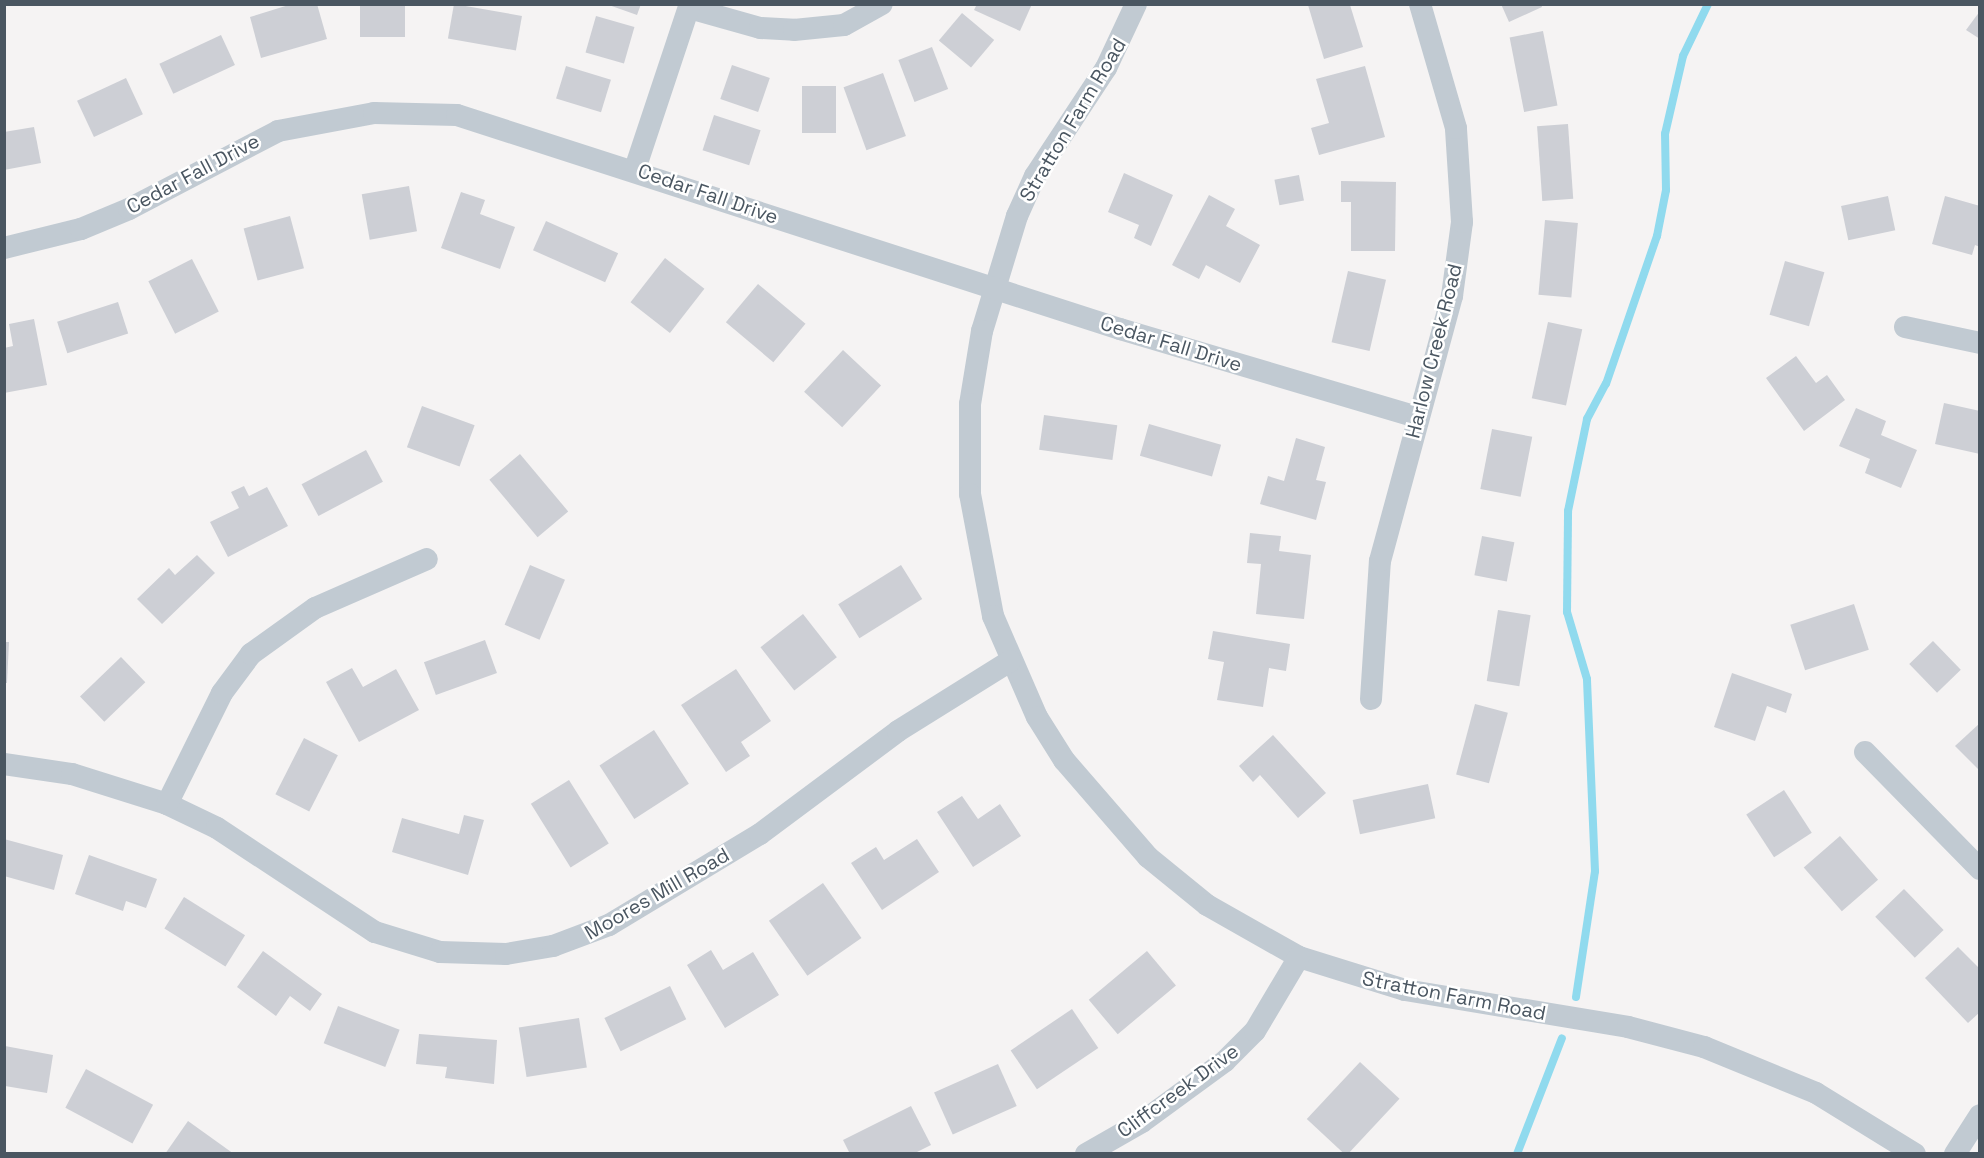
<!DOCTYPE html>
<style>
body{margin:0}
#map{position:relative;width:1984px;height:1158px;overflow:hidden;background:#f5f3f3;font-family:"Space Grotesk",sans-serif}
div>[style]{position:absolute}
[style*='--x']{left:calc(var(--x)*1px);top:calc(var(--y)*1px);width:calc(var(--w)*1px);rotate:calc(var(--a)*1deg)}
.stream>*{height:8px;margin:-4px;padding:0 4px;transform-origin:4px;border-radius:4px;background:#90daee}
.building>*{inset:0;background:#cdcfd5;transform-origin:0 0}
.street>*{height:22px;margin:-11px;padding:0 11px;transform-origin:11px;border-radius:11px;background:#c1cad2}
span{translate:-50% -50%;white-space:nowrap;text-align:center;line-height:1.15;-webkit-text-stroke:5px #fff;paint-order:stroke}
.street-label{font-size:20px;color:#4a5661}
.frame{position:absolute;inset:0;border:6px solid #4a5661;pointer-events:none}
</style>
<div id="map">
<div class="stream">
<i style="--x:1576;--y:997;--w:127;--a:-81.4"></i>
<i style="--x:1595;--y:871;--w:192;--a:-92.4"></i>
<i style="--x:1587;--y:679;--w:70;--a:-106.6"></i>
<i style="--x:1567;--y:612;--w:101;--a:-89.4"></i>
<i style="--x:1568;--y:511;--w:94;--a:-78.3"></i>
<i style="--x:1587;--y:419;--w:40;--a:-62"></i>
<i style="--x:1606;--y:384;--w:157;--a:-71"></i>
<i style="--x:1657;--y:236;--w:47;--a:-78.9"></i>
<i style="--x:1666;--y:190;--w:56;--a:-91"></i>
<i style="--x:1665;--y:134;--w:80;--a:-77"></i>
<i style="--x:1683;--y:56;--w:58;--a:-64.3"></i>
<i style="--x:1517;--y:1154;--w:124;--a:-68.8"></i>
</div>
<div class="building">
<i style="clip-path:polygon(292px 4px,317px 4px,327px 39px,261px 58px,250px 17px)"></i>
<i style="left:360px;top:4px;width:45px;height:33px"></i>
<i style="left:454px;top:4px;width:69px;height:35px;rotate:10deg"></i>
<i style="clip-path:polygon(606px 4px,641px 4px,637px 15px)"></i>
<i style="clip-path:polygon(977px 4px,1032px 4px,1020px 31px,974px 10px)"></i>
<i style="clip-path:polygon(1501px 4px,1541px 4px,1542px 7px,1509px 22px)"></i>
<i style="clip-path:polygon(1308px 5px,1350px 5px,1363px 47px,1324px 59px)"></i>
<i style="clip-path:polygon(1980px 11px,1980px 39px,1966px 30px)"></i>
<i style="left:962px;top:13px;width:42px;height:36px;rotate:40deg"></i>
<i style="left:596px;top:16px;width:40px;height:38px;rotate:16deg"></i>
<i style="left:1543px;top:31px;width:76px;height:34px;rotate:79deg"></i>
<i style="left:221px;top:35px;width:33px;height:68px;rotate:65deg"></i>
<i style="left:932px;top:47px;width:45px;height:36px;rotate:69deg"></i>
<i style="left:732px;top:65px;width:40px;height:36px;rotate:19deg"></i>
<i style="left:566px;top:66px;width:47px;height:34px;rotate:17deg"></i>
<i style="clip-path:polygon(1365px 66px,1385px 137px,1319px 155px,1311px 128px,1329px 123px,1316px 79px)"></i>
<i style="left:883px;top:73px;width:67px;height:42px;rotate:70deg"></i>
<i style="left:126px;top:78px;width:40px;height:54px;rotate:65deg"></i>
<i style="left:802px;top:86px;width:34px;height:47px"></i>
<i style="left:714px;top:115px;width:49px;height:37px;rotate:18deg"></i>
<i style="left:1568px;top:124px;width:75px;height:31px;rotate:86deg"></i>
<i style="clip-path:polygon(34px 127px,41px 163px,4px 170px,4px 132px)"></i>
<i style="clip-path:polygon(1124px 173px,1173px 195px,1151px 246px,1134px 238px,1139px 225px,1108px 212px)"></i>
<i style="left:1299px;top:175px;width:26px;height:25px;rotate:79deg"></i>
<i style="clip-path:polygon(1341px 181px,1396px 182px,1395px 251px,1351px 251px,1351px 202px,1341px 202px)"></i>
<i style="left:409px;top:186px;width:46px;height:48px;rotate:80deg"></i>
<i style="clip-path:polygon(461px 192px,485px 200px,480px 214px,515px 227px,500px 269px,441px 248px)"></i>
<i style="clip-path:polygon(1209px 195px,1235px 209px,1226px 226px,1260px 245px,1240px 283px,1206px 265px,1199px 279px,1172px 265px)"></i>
<i style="left:1888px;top:196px;width:35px;height:48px;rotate:78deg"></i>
<i style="clip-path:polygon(1945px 196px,1980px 206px,1980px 247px,1975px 245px,1972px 255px,1932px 244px)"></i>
<i style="left:290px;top:216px;width:54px;height:48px;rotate:75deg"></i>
<i style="left:1545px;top:220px;width:33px;height:75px;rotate:5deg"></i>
<i style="left:546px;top:221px;width:79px;height:32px;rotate:24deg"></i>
<i style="left:665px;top:258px;width:50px;height:56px;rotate:38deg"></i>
<i style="left:192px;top:259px;width:59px;height:49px;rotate:63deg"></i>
<i style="left:1785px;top:261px;width:41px;height:56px;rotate:16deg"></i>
<i style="left:1348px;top:271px;width:39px;height:73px;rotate:13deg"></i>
<i style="left:758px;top:284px;width:62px;height:50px;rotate:40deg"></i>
<i style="left:118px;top:302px;width:33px;height:64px;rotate:72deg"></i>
<i style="clip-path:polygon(34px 319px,47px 385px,4px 393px,4px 348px,13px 346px,9px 324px)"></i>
<i style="left:1548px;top:322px;width:35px;height:78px;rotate:12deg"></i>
<i style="left:843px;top:350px;width:52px;height:57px;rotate:43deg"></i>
<i style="clip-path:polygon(1796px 356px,1816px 383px,1827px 375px,1845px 400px,1804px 431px,1766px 378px)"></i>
<i style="clip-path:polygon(1944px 403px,1980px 411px,1980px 454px,1935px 444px)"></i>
<i style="left:422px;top:406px;width:56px;height:44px;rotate:20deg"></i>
<i style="clip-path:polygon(1856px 408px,1886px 421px,1881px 435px,1917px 450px,1901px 488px,1865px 473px,1870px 459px,1839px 446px)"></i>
<i style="left:1044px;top:415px;width:74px;height:35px;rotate:8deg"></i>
<i style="left:1149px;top:424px;width:75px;height:33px;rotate:16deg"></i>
<i style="left:1492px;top:429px;width:41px;height:61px;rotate:11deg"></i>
<i style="clip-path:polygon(1296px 438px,1325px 447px,1316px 480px,1326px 482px,1316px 520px,1260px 504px,1268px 476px,1284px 481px)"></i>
<i style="left:366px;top:450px;width:36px;height:73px;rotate:62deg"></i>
<i style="left:520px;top:454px;width:75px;height:40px;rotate:50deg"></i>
<i style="clip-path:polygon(244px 486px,249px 496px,267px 487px,288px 526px,228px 557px,210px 522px,239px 508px,231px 492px)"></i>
<i style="clip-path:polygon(1250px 533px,1281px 536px,1279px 551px,1311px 555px,1304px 619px,1256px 614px,1261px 564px,1247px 563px)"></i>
<i style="left:1482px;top:536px;width:33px;height:40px;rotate:11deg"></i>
<i style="clip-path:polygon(197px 555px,215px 573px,162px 624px,137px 599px,169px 568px,175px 575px)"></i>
<i style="left:530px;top:565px;width:38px;height:65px;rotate:23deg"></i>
<i style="left:901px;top:565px;width:40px;height:74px;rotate:58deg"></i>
<i style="left:1854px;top:604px;width:48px;height:67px;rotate:72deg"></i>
<i style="left:1498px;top:610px;width:33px;height:72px;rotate:9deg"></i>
<i style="left:803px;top:614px;width:55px;height:54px;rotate:52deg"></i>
<i style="clip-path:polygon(1213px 631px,1290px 644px,1286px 671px,1269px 668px,1263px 707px,1217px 700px,1224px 662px,1208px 659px)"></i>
<i style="left:485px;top:640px;width:35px;height:65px;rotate:70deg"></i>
<i style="left:1933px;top:641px;width:40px;height:33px;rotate:46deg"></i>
<i style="clip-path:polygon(4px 642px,9px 642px,7px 683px,4px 683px)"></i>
<i style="left:121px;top:657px;width:35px;height:57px;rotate:46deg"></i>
<i style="clip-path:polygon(352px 668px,363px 687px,396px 669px,419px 710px,359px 742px,326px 682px)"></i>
<i style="clip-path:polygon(736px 669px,771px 721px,741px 742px,750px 756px,726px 772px,681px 705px)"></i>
<i style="clip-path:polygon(1732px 673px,1792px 694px,1786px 713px,1767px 706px,1755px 741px,1714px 727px)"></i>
<i style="left:1475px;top:704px;width:34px;height:73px;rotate:15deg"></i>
<i style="clip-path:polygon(1980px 723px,1980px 771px,1955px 746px)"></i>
<i style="left:654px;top:730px;width:64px;height:65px;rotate:57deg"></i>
<i style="clip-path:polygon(1273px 735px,1326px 793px,1298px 818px,1260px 775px,1253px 782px,1239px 766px)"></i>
<i style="left:304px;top:738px;width:38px;height:63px;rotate:27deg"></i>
<i style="left:569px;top:780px;width:75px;height:45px;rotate:58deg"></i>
<i style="left:1428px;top:784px;width:35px;height:77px;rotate:78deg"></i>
<i style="left:1784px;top:790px;width:51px;height:45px;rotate:57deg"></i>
<i style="clip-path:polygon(962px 796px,978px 819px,1000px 804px,1021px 836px,973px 867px,937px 812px)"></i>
<i style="clip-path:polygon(464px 815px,484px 820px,468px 875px,392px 852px,402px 818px,459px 834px)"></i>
<i style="left:1840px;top:836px;width:58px;height:48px;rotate:49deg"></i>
<i style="clip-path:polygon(4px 839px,63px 855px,54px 890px,4px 876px)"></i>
<i style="clip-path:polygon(917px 839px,939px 872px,882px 910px,851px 863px,876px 847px,884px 860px)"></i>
<i style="clip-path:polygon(89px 855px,157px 879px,146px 908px,126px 901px,123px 911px,75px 894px)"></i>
<i style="left:823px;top:883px;width:67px;height:66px;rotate:55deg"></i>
<i style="left:1904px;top:889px;width:57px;height:40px;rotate:46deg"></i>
<i style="left:184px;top:897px;width:72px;height:37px;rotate:32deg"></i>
<i style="clip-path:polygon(1958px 947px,1980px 969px,1980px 1012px,1968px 1023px,1925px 978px)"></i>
<i style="clip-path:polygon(711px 950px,723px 970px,753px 952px,779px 995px,725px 1028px,687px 965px)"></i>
<i style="clip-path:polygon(263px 951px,322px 994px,310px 1011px,290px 996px,276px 1016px,237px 987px)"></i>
<i style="left:1147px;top:951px;width:45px;height:76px;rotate:50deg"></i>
<i style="left:670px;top:986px;width:37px;height:73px;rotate:64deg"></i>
<i style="left:338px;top:1006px;width:66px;height:40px;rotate:21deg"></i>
<i style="left:1072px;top:1009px;width:47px;height:74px;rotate:56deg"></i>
<i style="left:579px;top:1018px;width:50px;height:61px;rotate:81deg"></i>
<i style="clip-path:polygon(419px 1034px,497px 1040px,494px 1084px,445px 1078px,447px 1067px,416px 1064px)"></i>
<i style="clip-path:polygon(5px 1046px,53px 1055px,47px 1093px,5px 1086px)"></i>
<i style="left:1360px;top:1062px;width:54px;height:78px;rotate:43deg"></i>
<i style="left:998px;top:1064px;width:46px;height:70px;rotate:66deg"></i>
<i style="left:86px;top:1069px;width:76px;height:44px;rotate:28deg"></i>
<i style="clip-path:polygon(911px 1106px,931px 1145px,913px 1154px,850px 1154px,843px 1140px)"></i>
<i style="clip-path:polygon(188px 1121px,234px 1154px,165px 1154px)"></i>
</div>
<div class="street">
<i style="--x:1136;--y:4;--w:71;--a:115.1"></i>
<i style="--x:1106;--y:68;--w:129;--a:123.3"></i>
<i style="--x:1035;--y:176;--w:44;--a:114.2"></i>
<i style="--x:1017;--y:216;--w:120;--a:106.9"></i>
<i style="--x:982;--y:331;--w:74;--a:99.3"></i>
<i style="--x:970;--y:404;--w:90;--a:90"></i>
<i style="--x:970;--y:494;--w:124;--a:79.3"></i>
<i style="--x:993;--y:616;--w:110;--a:66.5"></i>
<i style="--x:1037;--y:717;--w:51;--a:57.9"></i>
<i style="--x:1064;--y:760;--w:128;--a:49.1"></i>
<i style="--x:1148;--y:857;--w:76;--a:39.1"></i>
<i style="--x:1207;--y:905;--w:106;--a:29.5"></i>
<i style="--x:1299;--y:957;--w:111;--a:17.3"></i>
<i style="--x:1405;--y:990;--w:226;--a:9.4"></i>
<i style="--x:1628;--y:1027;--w:79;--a:14.7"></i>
<i style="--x:1704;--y:1047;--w:121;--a:22.3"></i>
<i style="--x:1816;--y:1093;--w:116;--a:31.6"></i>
<i style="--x:689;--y:8;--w:74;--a:15.7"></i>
<i style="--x:760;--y:28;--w:34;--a:3"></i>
<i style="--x:794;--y:30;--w:50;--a:-5.7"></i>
<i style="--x:844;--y:25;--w:43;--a:-28.9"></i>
<i style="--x:635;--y:169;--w:174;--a:-71.6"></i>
<i style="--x:4;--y:248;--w:79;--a:-13.9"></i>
<i style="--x:81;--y:229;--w:52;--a:-22.6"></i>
<i style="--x:129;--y:209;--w:168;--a:-27.6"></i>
<i style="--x:278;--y:131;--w:98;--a:-10.6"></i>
<i style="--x:374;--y:113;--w:83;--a:1.4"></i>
<i style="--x:457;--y:115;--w:697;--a:17.89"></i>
<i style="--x:1120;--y:329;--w:311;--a:16.5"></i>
<i style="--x:1905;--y:327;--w:77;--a:12"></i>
<i style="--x:1371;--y:699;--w:138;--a:-86.3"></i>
<i style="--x:1380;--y:561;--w:275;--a:-74.8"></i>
<i style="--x:1452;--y:296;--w:75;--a:-82.3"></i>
<i style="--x:1462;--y:222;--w:94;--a:-93.7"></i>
<i style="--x:1456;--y:128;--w:129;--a:-106.2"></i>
<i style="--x:1865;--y:752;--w:164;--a:45.5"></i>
<i style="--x:4;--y:764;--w:69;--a:8.4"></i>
<i style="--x:72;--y:774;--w:100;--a:17.5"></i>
<i style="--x:167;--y:804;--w:55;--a:25.6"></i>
<i style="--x:217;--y:828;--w:189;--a:33.4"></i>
<i style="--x:375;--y:932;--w:68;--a:17.1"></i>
<i style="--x:440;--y:952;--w:66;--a:1.7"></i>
<i style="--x:506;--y:954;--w:48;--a:-9.7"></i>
<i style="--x:553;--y:946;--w:60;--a:-20.6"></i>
<i style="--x:609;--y:925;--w:176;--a:-31.1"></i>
<i style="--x:760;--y:834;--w:172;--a:-36.7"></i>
<i style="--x:898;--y:731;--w:132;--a:-32"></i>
<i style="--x:167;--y:804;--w:124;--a:-63.6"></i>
<i style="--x:222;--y:693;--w:49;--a:-53.4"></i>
<i style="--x:251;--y:654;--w:79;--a:-35.7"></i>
<i style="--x:315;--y:608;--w:122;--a:-23.6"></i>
<i style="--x:1086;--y:1154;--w:64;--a:-29.7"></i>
<i style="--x:1142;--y:1122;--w:103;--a:-36.3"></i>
<i style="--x:1225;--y:1061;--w:42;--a:-45"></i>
<i style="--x:1255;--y:1031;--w:86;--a:-59.3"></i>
<i style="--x:1955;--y:1154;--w:46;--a:-57.3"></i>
</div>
<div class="street-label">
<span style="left:1073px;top:120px;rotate:-59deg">Stratton Farm Road</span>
<span style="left:193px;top:174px;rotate:-28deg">Cedar Fall Drive</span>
<span style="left:708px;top:194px;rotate:19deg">Cedar Fall Drive</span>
<span style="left:1171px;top:344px;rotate:17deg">Cedar Fall Drive</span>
<span style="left:1434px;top:351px;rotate:-76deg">Harlow Creek Road</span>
<span style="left:657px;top:894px;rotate:-30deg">Moores Mill Road</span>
<span style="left:1454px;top:996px;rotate:11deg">Stratton Farm Road</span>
<span style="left:1178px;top:1091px;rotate:-36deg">Cliffcreek Drive</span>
</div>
<div class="frame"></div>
</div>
